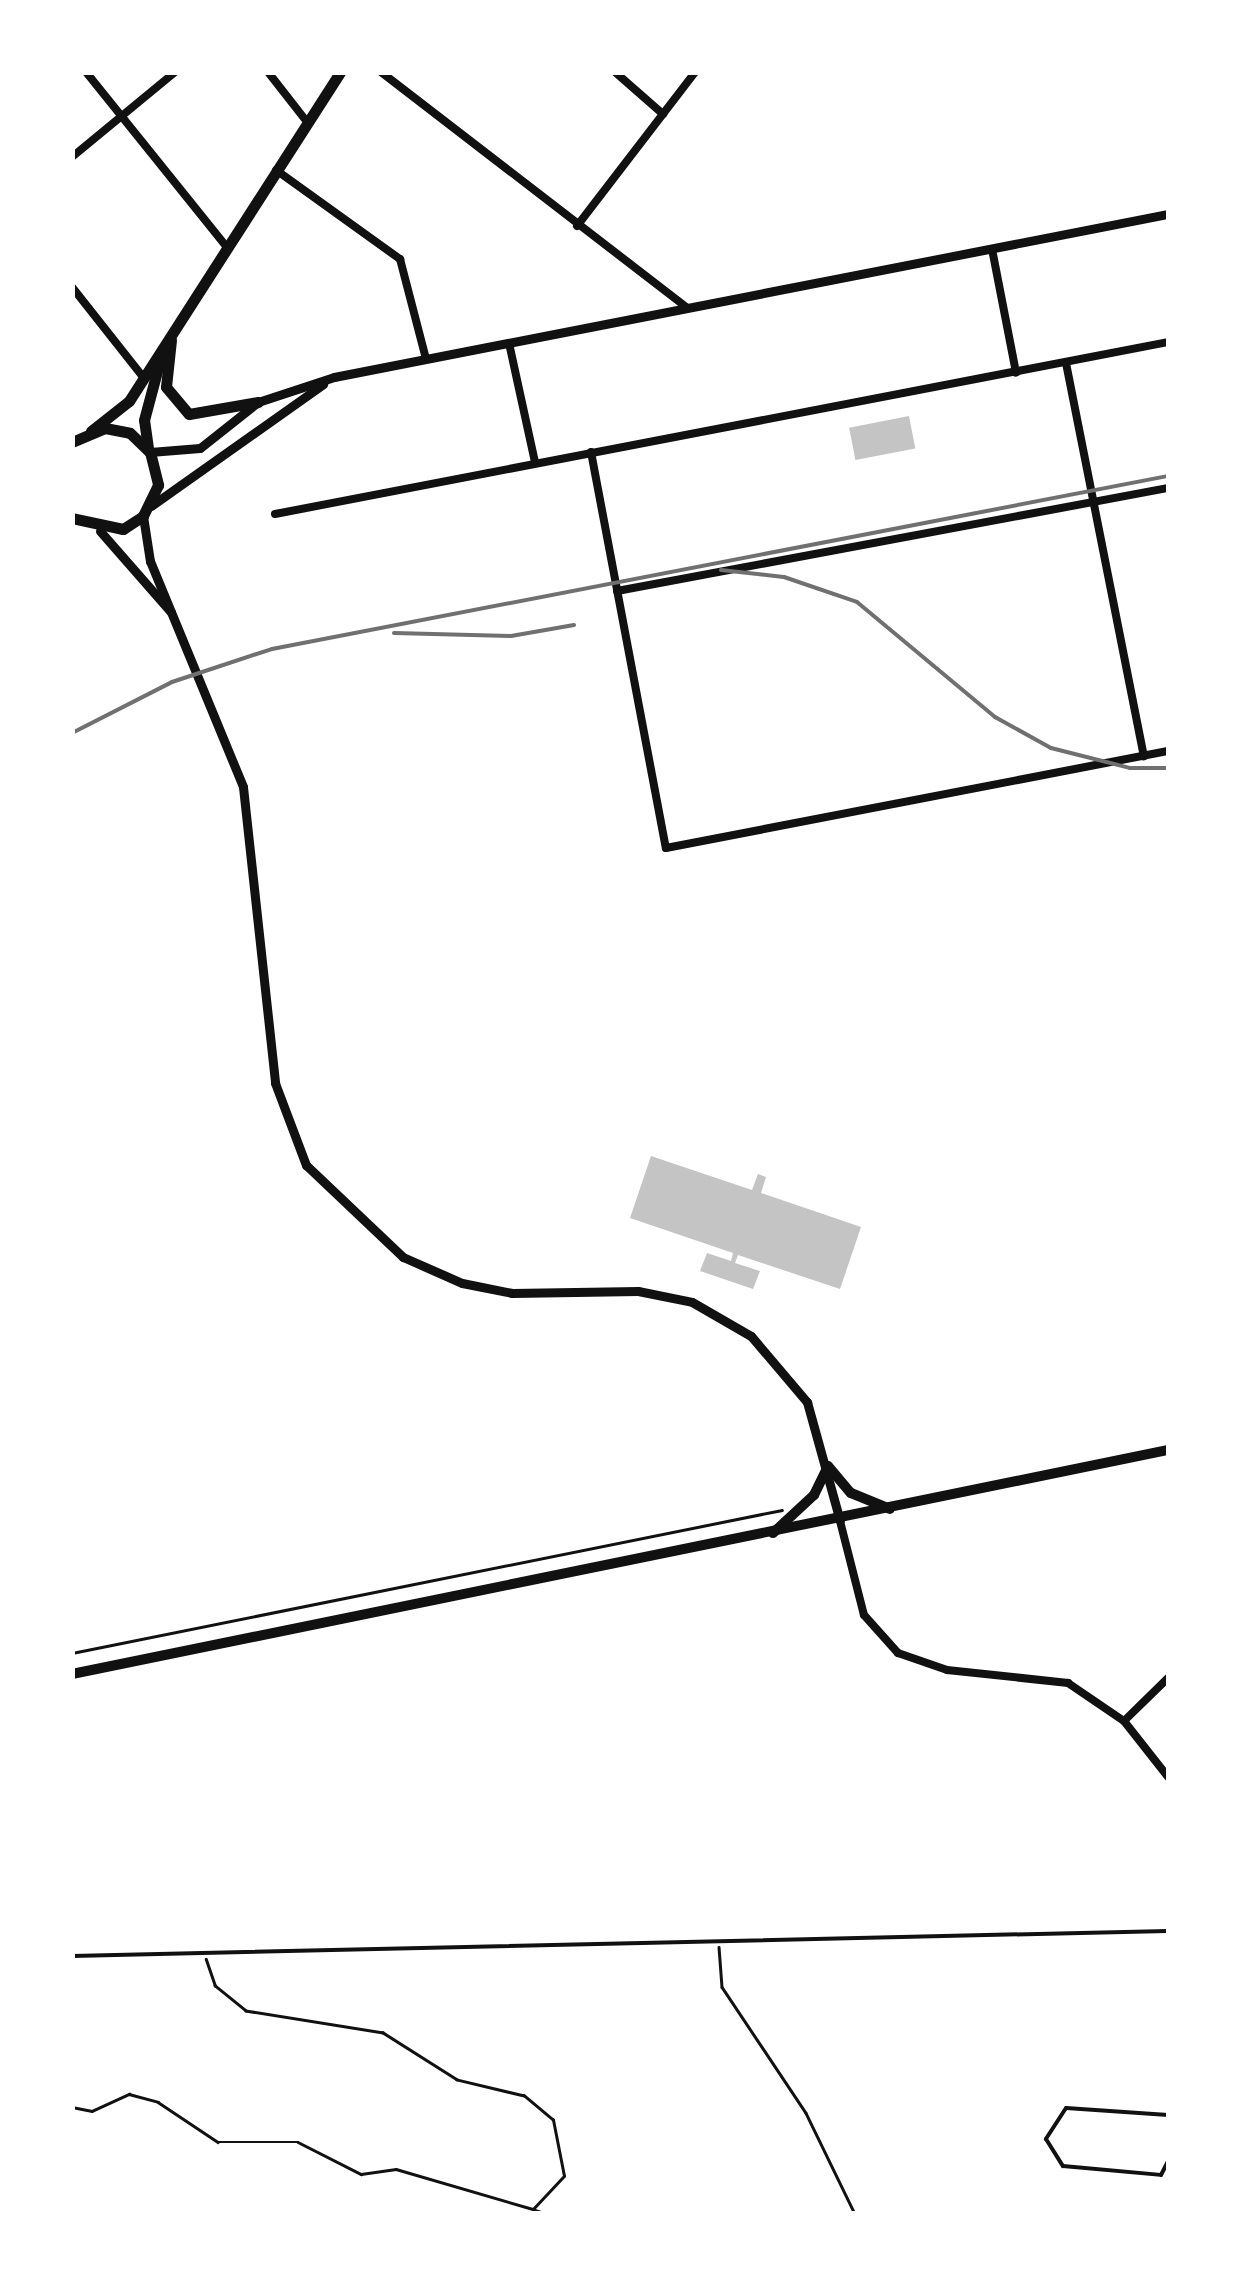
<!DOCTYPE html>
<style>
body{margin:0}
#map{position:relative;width:1241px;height:2286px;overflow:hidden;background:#fff;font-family:Figtree,sans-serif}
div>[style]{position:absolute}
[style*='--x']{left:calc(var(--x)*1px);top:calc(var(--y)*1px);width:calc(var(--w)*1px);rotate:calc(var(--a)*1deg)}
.building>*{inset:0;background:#c4c4c4;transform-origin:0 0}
.path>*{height:2.5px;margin:-1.25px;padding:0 1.25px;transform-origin:1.25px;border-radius:1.25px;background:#111}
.service>*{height:4px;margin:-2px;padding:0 2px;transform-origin:2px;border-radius:2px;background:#111}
.minor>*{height:8px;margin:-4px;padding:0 4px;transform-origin:4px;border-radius:4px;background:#111}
.tertiary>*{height:9px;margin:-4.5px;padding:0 4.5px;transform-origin:4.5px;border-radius:4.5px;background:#111}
.secondary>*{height:10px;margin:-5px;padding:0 5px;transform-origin:5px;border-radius:5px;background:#111}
.primary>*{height:11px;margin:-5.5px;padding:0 5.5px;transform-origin:5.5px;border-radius:5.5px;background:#111}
.rail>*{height:4px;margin:-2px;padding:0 2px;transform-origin:2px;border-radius:2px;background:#707070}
span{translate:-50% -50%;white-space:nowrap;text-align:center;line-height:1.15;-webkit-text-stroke:10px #fff;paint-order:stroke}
.frame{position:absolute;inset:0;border:75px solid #fff;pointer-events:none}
</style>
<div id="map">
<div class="building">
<i style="left:909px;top:416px;width:33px;height:61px;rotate:79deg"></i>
<i style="clip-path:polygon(651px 1156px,752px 1190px,758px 1174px,766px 1177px,761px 1193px,861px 1227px,840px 1289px,738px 1255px,735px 1263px,760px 1271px,753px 1289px,700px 1271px,707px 1253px,731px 1261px,733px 1253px,630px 1218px)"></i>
</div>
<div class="path">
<i style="--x:72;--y:1653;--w:724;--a:-11.39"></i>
<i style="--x:719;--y:1947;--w:40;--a:85.7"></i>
<i style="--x:722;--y:1987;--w:151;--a:56.3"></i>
<i style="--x:806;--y:2113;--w:112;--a:64.1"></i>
<i style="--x:72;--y:2107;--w:20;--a:11"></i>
<i style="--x:92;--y:2111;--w:41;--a:-24.7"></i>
<i style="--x:129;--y:2094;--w:30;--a:15"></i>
<i style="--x:158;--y:2102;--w:72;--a:33.7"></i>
<i style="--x:218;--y:2142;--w:80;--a:0"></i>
<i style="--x:298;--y:2142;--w:71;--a:26.9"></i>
<i style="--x:361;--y:2174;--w:35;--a:-8"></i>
<i style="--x:396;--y:2169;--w:143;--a:16.3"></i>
<i style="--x:533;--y:2209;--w:45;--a:-46.8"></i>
<i style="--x:564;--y:2176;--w:57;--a:-101.1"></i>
<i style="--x:553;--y:2120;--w:38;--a:-140"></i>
<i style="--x:524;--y:2096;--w:69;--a:-166.6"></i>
<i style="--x:457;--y:2080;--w:88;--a:-147.6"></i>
<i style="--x:383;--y:2033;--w:139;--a:-170.9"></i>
<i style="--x:246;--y:2011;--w:40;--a:-141"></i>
<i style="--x:215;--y:1986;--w:28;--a:-109"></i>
<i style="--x:535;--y:2210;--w:13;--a:18"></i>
</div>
<div class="service">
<i style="--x:72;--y:1956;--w:1096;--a:-1.31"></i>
<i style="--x:1168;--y:2115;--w:102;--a:-176.1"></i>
<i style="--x:1066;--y:2108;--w:37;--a:123"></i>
<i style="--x:1046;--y:2139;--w:32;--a:58"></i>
<i style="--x:1063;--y:2166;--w:98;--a:5.2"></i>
<i style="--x:1161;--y:2175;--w:16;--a:-63"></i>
</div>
<div class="minor">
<i style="--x:86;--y:72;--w:223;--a:51.2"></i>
<i style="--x:268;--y:72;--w:63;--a:52"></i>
<i style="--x:381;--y:72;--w:387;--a:37.6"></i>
<i style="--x:615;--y:72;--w:64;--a:41.2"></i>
<i style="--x:72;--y:157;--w:134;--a:-39.5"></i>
<i style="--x:276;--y:170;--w:153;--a:35.7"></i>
<i style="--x:400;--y:259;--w:103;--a:75.4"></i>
<i style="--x:577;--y:226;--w:194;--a:-52.5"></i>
<i style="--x:992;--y:249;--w:126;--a:79"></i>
<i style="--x:72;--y:287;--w:115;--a:51.7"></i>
<i style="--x:509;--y:343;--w:122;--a:77.7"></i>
<i style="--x:1066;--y:363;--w:401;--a:78.8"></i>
<i style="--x:591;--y:452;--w:403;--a:79.3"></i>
<i style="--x:666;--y:848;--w:511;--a:-10.94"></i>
<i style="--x:275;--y:514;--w:909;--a:-10.9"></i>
<i style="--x:617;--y:591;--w:561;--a:-10.59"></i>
<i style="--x:840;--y:1521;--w:97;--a:75.7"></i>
<i style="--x:864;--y:1615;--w:51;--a:48.2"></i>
<i style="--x:898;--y:1653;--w:52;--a:19.1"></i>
<i style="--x:947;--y:1670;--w:122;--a:6.1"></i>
<i style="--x:1068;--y:1683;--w:68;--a:34.2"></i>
<i style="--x:1124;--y:1721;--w:71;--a:51.8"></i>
<i style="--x:1124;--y:1721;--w:62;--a:-44.3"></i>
</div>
<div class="tertiary">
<i style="--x:150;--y:452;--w:50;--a:-4.6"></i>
<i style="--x:200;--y:448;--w:74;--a:-38.4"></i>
<i style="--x:258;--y:402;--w:80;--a:-18.2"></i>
<i style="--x:334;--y:377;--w:850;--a:-11.06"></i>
<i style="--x:151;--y:506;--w:211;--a:-35.3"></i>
<i style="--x:143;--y:516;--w:46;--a:81.2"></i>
<i style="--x:150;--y:561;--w:244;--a:67.6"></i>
<i style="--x:243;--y:787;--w:298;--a:83.8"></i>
<i style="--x:275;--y:1083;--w:88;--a:69.3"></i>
<i style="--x:306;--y:1165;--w:134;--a:43.5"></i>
<i style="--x:403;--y:1257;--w:64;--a:23.8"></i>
<i style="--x:462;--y:1283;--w:51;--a:11.3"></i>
<i style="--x:512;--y:1293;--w:126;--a:-0.9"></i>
<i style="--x:638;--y:1291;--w:55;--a:11.5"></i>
<i style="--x:692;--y:1302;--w:68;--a:30"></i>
<i style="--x:751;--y:1336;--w:87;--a:49.7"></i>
<i style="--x:807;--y:1402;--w:123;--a:74.5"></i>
<i style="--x:100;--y:531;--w:108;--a:48.8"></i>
</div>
<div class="secondary">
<i style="--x:828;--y:1466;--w:35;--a:50"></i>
<i style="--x:851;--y:1493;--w:42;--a:22.3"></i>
<i style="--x:773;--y:1533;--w:56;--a:-42.8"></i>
<i style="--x:814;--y:1495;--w:32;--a:-64"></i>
<i style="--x:72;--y:1674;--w:1119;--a:-11.55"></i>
</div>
<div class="primary">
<i style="--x:171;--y:340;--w:47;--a:96.1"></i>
<i style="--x:166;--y:387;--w:35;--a:50"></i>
<i style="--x:189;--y:414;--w:70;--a:-9.9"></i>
<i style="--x:91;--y:431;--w:48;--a:-38.3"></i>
<i style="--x:129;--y:401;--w:391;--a:-57.3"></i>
<i style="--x:72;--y:442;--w:36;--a:-23"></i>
<i style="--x:105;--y:428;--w:25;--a:11"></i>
<i style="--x:130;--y:433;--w:28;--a:44"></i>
<i style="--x:150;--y:452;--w:34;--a:76"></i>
<i style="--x:158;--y:485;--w:34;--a:116"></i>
<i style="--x:143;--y:516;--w:24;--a:147"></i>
<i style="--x:123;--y:529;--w:52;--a:-167.8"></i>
<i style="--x:148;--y:448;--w:28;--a:-98"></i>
<i style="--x:144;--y:420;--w:62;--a:-75.1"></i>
</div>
<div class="rail">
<i style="--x:721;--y:570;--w:63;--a:6.3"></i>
<i style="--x:784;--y:577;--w:77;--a:18.9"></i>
<i style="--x:857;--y:602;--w:180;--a:39.8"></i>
<i style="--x:995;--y:717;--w:64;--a:29"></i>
<i style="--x:1051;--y:748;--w:81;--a:14.2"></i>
<i style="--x:1130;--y:768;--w:38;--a:0"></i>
<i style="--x:394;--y:633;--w:117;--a:1.5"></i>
<i style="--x:511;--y:636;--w:64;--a:-9.9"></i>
<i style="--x:72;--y:733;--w:112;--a:-27"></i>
<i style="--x:172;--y:682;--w:105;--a:-18.3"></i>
<i style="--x:272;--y:649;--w:913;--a:-10.93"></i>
</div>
<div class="frame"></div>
</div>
